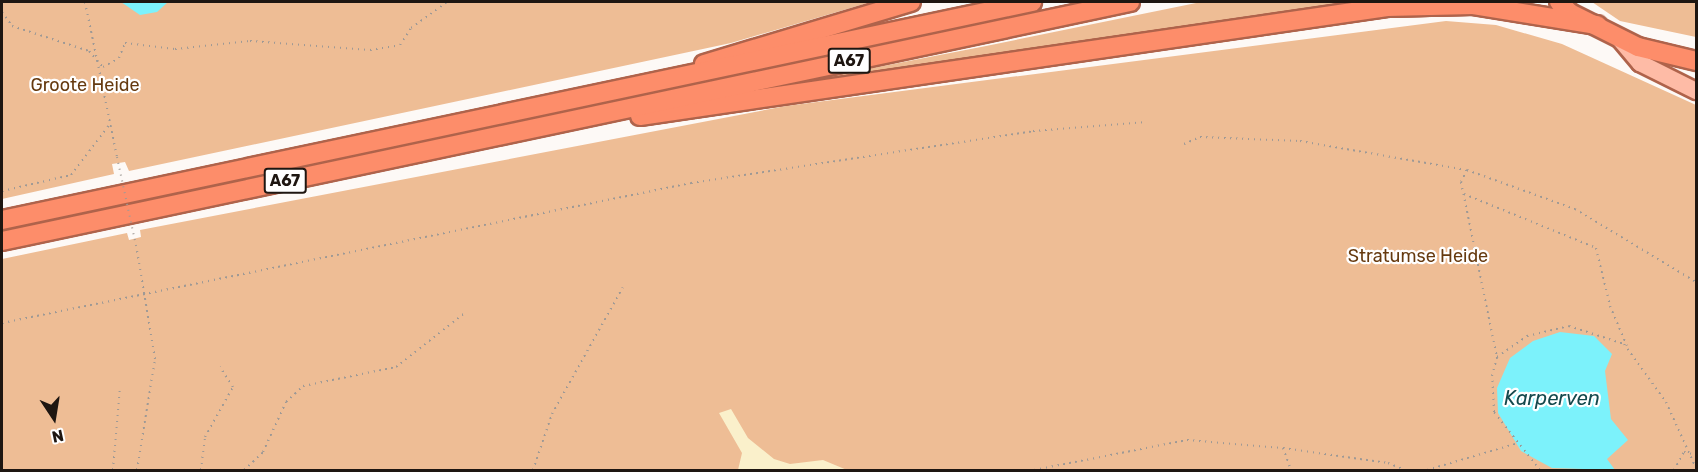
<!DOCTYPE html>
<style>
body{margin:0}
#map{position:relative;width:1698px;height:472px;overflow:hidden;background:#fdf9f6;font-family:Rubik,sans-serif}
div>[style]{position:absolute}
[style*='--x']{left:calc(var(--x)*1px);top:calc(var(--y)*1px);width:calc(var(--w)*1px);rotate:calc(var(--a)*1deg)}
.green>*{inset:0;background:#eebd95}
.sand>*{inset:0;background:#faf0cb}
.water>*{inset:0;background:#7cf2fb}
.path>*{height:2px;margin-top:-1px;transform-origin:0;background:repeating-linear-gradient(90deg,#9e9995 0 1.5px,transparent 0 6px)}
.roads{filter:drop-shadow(2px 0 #af634b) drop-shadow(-2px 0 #af634b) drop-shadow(0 2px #af634b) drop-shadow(0 -2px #af634b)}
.primary>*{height:16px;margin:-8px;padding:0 8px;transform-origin:8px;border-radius:8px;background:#febba6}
.highway>*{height:18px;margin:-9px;padding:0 9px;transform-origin:9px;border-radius:9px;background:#fd8d6a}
.path-bridge>*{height:2px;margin-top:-1px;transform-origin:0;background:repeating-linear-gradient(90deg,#9e9995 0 1.5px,transparent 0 6px)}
span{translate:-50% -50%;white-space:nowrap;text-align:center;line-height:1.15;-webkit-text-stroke:4.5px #fff;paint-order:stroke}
.shield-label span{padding:2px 4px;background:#fff;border:2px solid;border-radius:4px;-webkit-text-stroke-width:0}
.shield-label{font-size:16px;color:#1e1611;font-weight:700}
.park-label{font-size:18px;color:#663a0f}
.water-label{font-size:20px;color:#14494d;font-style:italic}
.frame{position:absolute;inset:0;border:3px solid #1e1611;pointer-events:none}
.north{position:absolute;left:24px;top:388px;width:60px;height:60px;-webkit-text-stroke:4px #fff;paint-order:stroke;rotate:168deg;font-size:16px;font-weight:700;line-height:24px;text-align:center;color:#1e1611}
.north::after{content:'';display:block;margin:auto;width:21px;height:27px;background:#1e1611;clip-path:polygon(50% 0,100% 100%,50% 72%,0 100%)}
</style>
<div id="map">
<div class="green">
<i style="clip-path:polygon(2px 2px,871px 2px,731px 43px,129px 171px,125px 162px,112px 164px,114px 174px,2px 199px)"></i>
<i style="clip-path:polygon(1201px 2px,1344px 2px,759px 90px,986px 46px)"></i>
<i style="clip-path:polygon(1592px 2px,1696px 2px,1696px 37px,1620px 21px)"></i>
<i style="clip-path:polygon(1446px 21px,1496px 25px,1562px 44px,1696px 105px,1696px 470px,2px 470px,2px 259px,127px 233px,129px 240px,141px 237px,140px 230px,786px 106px)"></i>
</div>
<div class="sand">
<i style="clip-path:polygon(731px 409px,748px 438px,774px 459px,790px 464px,823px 460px,847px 470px,738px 470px,742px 453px,719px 413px)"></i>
</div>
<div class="water">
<i style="clip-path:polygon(121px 2px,168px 2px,157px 12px,140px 15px)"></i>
<i style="clip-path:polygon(1560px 332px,1594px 336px,1612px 354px,1605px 371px,1611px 419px,1628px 440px,1607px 459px,1615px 470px,1552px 468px,1521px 451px,1498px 413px,1497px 388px,1510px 358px,1533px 341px)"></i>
</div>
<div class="path">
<i style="--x:85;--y:2;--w:158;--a:78.3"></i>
<i style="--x:2;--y:12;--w:17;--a:54"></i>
<i style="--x:12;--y:26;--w:81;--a:18"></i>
<i style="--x:89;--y:51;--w:21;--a:49"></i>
<i style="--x:103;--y:67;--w:18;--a:-29"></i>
<i style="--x:119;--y:58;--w:16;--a:-68"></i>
<i style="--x:125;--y:43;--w:50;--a:6.8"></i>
<i style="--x:175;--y:49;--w:75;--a:-6.1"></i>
<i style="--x:250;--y:41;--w:120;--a:4.3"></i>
<i style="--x:370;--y:50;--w:30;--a:-9"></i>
<i style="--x:400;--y:45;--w:20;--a:-57"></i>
<i style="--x:411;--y:28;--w:44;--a:-35.8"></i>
<i style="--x:1184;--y:144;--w:17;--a:-24"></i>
<i style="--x:1200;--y:137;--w:100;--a:2.3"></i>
<i style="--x:1300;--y:141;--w:169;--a:9.9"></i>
<i style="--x:1467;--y:170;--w:115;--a:19.9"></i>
<i style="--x:1575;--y:209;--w:141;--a:31.1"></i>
<i style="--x:1467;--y:170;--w:13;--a:117"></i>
<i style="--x:1461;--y:182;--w:179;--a:78.4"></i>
<i style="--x:2;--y:191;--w:71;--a:-13.1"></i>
<i style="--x:71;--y:175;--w:64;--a:-52.6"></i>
<i style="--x:1464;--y:194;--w:143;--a:22.2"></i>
<i style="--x:1596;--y:248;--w:60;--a:76.4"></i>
<i style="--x:1610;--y:306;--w:43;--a:67"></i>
<i style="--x:2;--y:323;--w:703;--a:-11.49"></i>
<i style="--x:691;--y:183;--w:346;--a:-8.6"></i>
<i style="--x:1033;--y:131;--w:114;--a:-4.5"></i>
<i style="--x:1283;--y:448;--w:23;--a:70"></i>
<i style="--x:113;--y:470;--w:84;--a:-85.2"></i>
<i style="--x:137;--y:470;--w:112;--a:-80.8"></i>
<i style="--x:155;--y:359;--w:110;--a:-99.4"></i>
<i style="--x:201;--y:470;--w:33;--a:-83"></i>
<i style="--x:205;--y:437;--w:57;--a:-60.8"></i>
<i style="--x:233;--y:387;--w:24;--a:-123"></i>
<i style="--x:244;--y:470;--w:26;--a:-43"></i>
<i style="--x:263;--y:452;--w:55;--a:-65.3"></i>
<i style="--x:286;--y:402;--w:23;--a:-43"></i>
<i style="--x:303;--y:386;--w:95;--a:-11.5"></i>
<i style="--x:396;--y:367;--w:89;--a:-38.2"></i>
<i style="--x:533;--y:470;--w:59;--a:-71.3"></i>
<i style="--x:552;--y:414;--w:145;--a:-60.8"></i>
<i style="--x:1034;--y:470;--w:156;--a:-11.1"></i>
<i style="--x:1187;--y:440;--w:96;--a:4.8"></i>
<i style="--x:1283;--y:448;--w:106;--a:8.1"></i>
<i style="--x:1388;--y:463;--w:18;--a:22"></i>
<i style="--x:1427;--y:470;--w:92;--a:-16.5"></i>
<i style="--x:1540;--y:470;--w:74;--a:-128.4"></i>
<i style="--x:1494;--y:412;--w:36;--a:-93"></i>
<i style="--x:1492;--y:376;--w:20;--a:-75"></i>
<i style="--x:1497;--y:357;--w:37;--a:-35"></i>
<i style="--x:1527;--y:336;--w:43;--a:-13.4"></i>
<i style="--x:1569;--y:326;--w:58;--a:18.1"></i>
<i style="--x:1624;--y:344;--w:72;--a:54.1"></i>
<i style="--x:1666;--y:402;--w:72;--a:65.6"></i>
<i style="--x:1674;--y:470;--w:21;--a:-61"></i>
<i style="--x:1684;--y:452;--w:12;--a:14"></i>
</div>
<div class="roads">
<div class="primary">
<i style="--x:1619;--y:38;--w:33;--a:50"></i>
<i style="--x:1640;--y:63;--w:63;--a:26.6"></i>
</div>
<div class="highway">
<i style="--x:1559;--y:2;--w:16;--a:45"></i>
<i style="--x:1570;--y:13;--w:76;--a:26.6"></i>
<i style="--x:1638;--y:47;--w:60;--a:13.6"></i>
<i style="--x:704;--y:64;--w:216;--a:-16.7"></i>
<i style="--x:640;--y:116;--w:755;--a:-8.3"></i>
<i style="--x:1387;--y:7;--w:86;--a:-1.3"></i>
<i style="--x:1473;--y:5;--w:126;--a:9.2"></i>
<i style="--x:2;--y:220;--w:1053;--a:-11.95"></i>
<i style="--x:2;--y:241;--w:1153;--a:-11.96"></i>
</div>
</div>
<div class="path-bridge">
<i style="--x:117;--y:157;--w:95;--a:77.9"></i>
</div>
<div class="shield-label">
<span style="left:849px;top:61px">A67</span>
<span style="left:285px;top:181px">A67</span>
</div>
<div class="park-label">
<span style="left:85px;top:85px">Groote Heide</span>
<span style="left:1418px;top:256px">Stratumse Heide</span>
</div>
<div class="water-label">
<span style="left:1552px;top:398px">Karperven</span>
</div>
<div class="frame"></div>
<div class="north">N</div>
</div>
